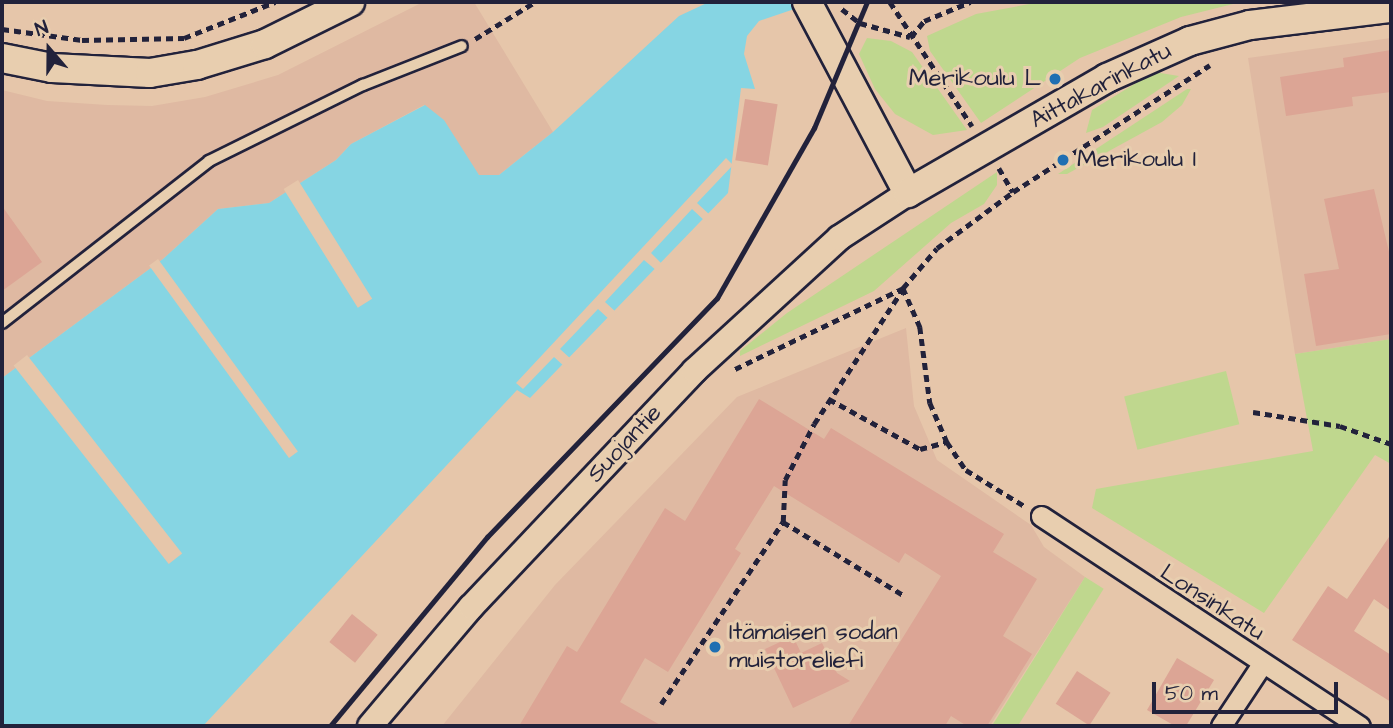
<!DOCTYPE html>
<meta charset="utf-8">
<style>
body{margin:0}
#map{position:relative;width:1393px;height:728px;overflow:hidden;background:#e6c6aa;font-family:"Architects Daughter",sans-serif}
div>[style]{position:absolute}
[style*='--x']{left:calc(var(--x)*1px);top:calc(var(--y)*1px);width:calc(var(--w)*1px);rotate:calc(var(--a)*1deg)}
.built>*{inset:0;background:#dfb9a2}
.green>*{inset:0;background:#bfd78e;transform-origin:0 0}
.water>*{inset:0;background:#86d5e3}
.pier>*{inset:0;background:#e6c6aa;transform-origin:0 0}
.building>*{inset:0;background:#dca595;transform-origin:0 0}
.path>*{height:4.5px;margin-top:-2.25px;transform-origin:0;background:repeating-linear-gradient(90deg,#22223b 0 7px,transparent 0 12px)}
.roads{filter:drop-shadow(2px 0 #22223b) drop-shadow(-2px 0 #22223b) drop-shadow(0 2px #22223b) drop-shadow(0 -2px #22223b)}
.service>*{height:10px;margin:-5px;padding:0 5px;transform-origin:5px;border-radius:5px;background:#e8ceaf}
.minor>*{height:19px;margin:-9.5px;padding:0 9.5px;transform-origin:9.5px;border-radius:9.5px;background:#e8ceaf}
.tertiary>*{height:24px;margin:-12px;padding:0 12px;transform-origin:12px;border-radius:12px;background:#e8ceaf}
.secondary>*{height:28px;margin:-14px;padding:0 14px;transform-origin:14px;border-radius:14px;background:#e8ceaf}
.rail>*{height:5px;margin:-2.5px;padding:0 2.5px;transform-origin:2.5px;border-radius:2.5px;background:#22223b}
.dots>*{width:19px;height:19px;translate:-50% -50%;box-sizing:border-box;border:4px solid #e8ceaf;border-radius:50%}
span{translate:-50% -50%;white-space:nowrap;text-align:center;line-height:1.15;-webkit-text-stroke:6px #e8ceaf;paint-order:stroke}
.poi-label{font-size:24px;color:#22223b}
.right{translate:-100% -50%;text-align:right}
.left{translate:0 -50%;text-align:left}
.street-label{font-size:24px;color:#22223b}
.frame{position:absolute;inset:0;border:4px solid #22223b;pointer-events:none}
.north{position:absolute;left:14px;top:14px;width:70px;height:70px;-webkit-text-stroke:5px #e8ceaf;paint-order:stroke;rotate:340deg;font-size:19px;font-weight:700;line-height:28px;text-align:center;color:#22223b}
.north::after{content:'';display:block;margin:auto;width:24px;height:32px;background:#22223b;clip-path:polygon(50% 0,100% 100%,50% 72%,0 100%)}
.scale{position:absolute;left:1152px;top:682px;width:186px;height:32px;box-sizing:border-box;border:4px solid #22223b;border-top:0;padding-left:9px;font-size:21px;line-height:24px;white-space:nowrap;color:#22223b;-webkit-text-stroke:5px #e8ceaf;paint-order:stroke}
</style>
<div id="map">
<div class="built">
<i style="clip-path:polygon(423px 2px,474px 2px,553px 132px,499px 175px,479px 175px,424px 105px,351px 144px,336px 160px,269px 203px,218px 209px,163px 259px,2px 378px,2px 90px,47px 101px,107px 105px,152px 106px,205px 97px,278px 75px)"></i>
<i style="clip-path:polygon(1391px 38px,1391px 339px,1295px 354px,1248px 58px)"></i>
<i style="clip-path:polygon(906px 328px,914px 406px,937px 460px,1031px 525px,1044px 547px,1085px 577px,990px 726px,442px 726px,555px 585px,737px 397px)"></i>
</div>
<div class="green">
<i style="clip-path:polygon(1040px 2px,1209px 2px,1233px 4px,1181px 17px,1080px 58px,981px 123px,930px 51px,927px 36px,976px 14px)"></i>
<i style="clip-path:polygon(867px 38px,891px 41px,912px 52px,967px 130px,933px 135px,895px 114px,875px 89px,859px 54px)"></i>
<i style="clip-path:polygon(1154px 72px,1179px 76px,1103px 127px,1086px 133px,1092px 110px)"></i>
<i style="clip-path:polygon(1187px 89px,1191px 89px,1182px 105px,1162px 122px,1067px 174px,1058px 174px)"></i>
<i style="clip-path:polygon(997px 172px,997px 185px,984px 204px,951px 223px,874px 291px,740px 356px,740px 351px,787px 313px)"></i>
<i style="clip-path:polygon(1391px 339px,1391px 464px,1375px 455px,1264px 613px,1092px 508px,1096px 489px,1313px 451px,1295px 354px)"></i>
<i style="left:1226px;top:371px;width:55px;height:105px;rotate:76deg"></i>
<i style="left:1085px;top:577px;width:22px;height:177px;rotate:32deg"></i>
</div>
<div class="water">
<i style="clip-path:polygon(709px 2px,815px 2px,759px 21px,747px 36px,744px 54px,755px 89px,741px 88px,728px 193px,530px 398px,517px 390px,203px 726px,2px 726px,2px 378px,163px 259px,218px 209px,269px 203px,336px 160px,351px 144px,425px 105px,444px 120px,479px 175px,499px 175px,553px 132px,679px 16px)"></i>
</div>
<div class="pier">
<i style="clip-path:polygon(726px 158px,733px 165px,697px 203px,711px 216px,706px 222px,692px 209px,651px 253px,663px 265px,657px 271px,644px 260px,605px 302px,617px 313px,610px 320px,598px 309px,560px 349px,572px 360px,565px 367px,554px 357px,523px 389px,516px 383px)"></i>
<i style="left:298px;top:180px;width:140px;height:17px;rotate:58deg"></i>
<i style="left:158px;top:259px;width:238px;height:11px;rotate:54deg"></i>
<i style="left:27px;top:355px;width:252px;height:17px;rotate:52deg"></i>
</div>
<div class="building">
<i style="clip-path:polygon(1391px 50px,1391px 92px,1352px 97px,1353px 106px,1286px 116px,1280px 77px,1344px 67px,1343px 58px)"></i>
<i style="left:745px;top:99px;width:33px;height:62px;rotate:9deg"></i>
<i style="clip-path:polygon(1374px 189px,1391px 260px,1391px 334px,1316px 346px,1304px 274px,1339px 269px,1324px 199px)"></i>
<i style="clip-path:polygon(2px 206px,42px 262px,2px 291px)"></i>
<i style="clip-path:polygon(759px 399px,824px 439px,831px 428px,1004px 534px,993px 552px,1037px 579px,1003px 636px,1032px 654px,987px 726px,967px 726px,951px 716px,945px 726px,848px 726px,941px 576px,905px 553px,899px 563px,774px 486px,735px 549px,741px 553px,668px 672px,645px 658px,620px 702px,662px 726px,519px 726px,567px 646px,577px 652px,665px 508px,685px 521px)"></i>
<i style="clip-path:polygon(1391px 534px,1391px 611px,1374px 599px,1354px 631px,1391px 655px,1391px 702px,1292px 640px,1328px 586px,1347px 599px)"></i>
<i style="left:352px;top:614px;width:33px;height:36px;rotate:39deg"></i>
<i style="clip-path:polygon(793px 636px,801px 653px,822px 643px,837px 673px,850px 681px,793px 708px,765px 649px)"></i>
<i style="clip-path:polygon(1177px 658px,1214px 680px,1186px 726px,1175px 726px,1147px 710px)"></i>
<i style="left:1077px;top:671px;width:40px;height:39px;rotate:33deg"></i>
</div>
<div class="path">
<i style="--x:890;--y:2;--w:149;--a:56.5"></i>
<i style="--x:842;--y:9;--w:23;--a:38"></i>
<i style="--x:860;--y:23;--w:52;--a:15.6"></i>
<i style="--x:2;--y:29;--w:81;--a:7.8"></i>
<i style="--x:82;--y:40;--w:102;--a:-1.1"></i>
<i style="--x:184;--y:38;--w:98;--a:-21.6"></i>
<i style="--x:911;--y:37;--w:21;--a:-51"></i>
<i style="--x:924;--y:21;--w:50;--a:-22.4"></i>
<i style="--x:475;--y:39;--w:70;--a:-31.7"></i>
<i style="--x:999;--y:168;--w:28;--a:60"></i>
<i style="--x:903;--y:288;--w:43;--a:66.4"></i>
<i style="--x:920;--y:327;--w:77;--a:82.5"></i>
<i style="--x:930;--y:403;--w:43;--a:66.4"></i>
<i style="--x:947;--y:442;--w:34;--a:56"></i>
<i style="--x:966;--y:470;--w:70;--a:31.7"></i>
<i style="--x:735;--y:369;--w:187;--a:-25.7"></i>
<i style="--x:903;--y:288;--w:52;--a:-49.6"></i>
<i style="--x:937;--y:248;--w:94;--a:-36.4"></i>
<i style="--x:1013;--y:192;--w:234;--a:-32.8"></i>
<i style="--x:829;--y:399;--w:104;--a:28.8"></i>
<i style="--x:920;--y:449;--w:28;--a:-15"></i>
<i style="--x:1253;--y:412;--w:88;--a:9.1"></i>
<i style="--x:1340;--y:426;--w:54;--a:19.4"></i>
<i style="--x:783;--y:522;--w:42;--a:-87.3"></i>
<i style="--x:785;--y:480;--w:63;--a:-62.6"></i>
<i style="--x:814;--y:424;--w:162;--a:-56.6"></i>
<i style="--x:661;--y:704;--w:219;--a:-56.2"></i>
<i style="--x:783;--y:522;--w:140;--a:31.3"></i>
</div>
<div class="roads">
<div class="service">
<i style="--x:2;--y:323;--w:263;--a:-38"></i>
<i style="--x:209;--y:161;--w:172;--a:-26.3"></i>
<i style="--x:363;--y:85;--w:106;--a:-21.5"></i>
</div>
<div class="minor">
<i style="--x:1041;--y:516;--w:382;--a:33.4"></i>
<i style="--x:1221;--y:726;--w:74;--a:-56.5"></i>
</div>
<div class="tertiary">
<i style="--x:370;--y:726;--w:156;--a:-49.7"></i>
<i style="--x:471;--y:607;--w:325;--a:-46.6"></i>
<i style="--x:694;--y:371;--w:197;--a:-42.5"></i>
<i style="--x:839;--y:238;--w:82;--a:-33.1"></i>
</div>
<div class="secondary">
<i style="--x:807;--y:2;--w:216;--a:62.1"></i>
<i style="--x:908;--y:193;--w:230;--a:-30"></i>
<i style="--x:1107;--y:78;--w:91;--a:-24"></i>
<i style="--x:1190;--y:41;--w:62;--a:-14.9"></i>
<i style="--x:1250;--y:25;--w:142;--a:-6.9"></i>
<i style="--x:2;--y:58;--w:51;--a:11.3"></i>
<i style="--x:52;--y:68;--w:98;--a:2.9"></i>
<i style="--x:150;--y:73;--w:48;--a:-9.7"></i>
<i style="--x:197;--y:65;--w:71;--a:-17.2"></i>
<i style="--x:265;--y:44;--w:95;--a:-26.3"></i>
</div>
</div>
<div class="rail">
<i style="--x:330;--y:726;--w:246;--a:-50.3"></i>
<i style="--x:487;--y:537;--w:332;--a:-46.1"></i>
<i style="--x:717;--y:298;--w:196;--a:-60.3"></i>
<i style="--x:814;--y:128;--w:137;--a:-67.2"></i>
</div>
<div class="dots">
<i style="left:1055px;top:79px;background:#1f6fb2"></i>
<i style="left:1063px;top:160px;background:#1f6fb2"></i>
<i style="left:715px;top:647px;background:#1f6fb2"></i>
</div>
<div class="poi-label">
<span class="right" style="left:1041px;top:79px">Merikoulu L</span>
<span class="left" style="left:1077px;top:160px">Merikoulu I</span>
<span class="left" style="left:729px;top:647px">Itämaisen sodan<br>muistoreliefi</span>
</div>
<div class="street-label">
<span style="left:1101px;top:86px;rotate:-28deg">Aittakarinkatu</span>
<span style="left:625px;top:444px;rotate:-47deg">Suojantie</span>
<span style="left:1212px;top:603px;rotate:33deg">Lonsinkatu</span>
</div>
<div class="frame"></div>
<div class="north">N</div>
<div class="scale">50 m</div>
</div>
